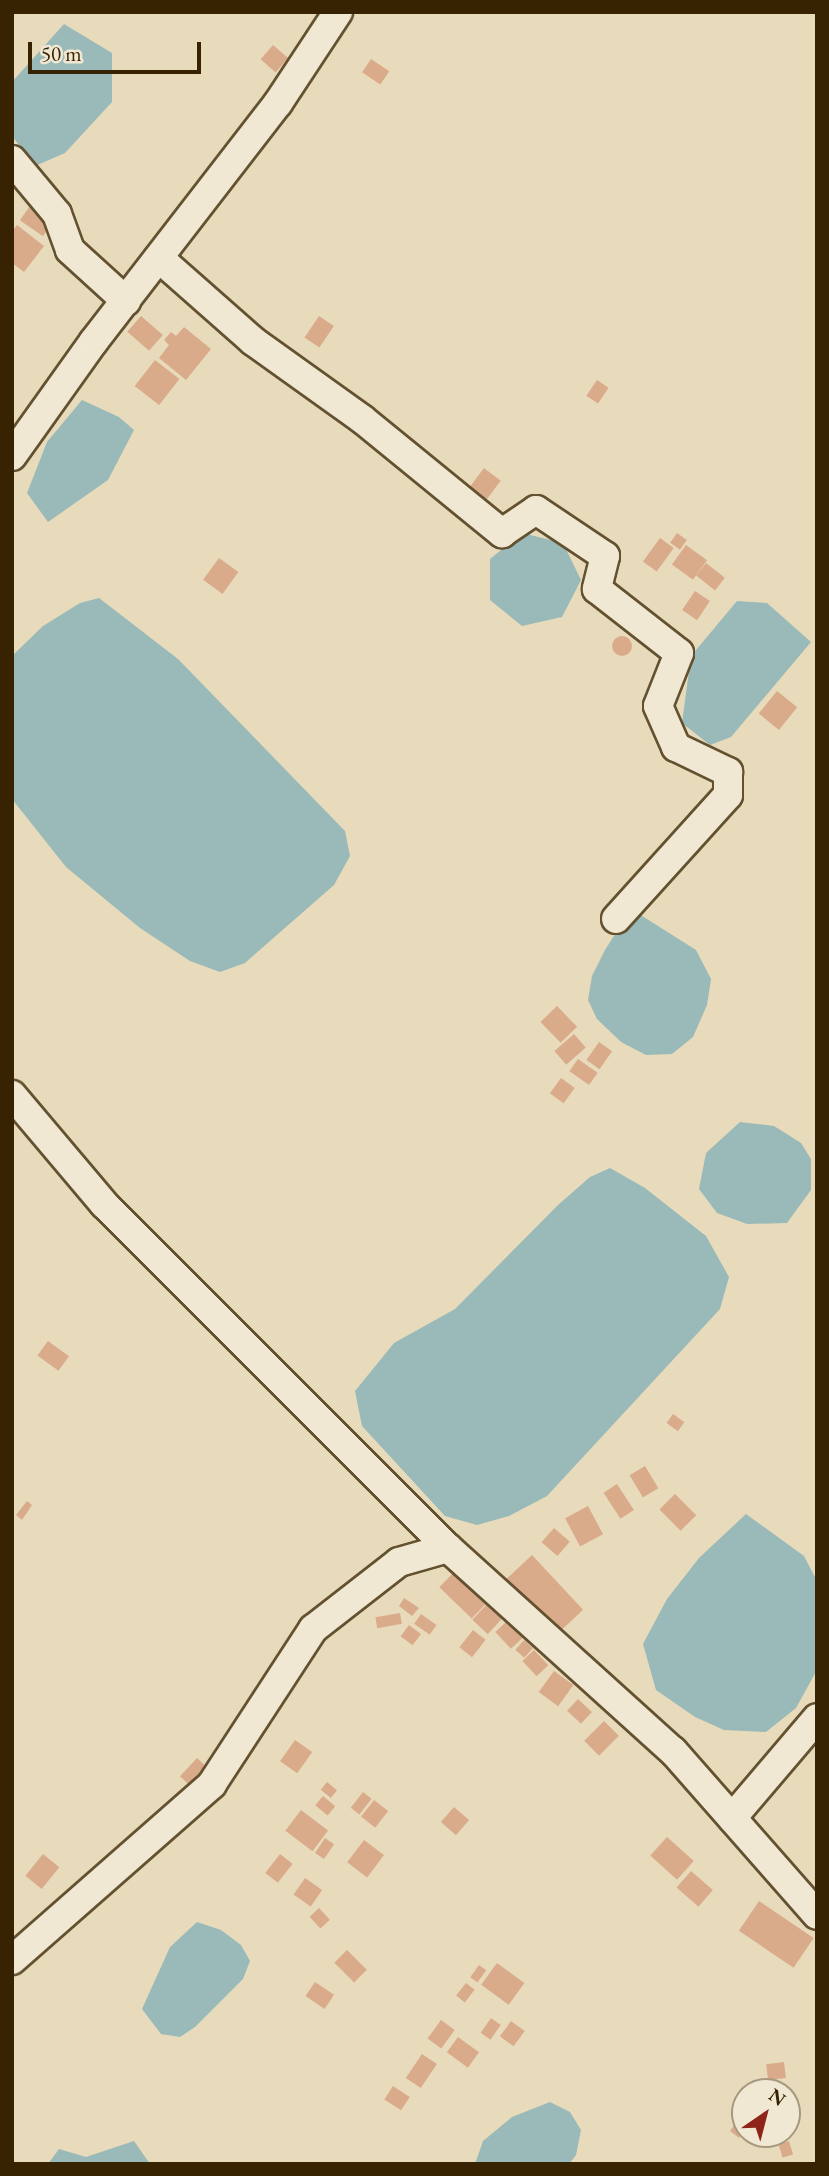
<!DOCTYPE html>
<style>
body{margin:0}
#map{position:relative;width:829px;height:2176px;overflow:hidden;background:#e8dbbb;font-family:"EB Garamond",serif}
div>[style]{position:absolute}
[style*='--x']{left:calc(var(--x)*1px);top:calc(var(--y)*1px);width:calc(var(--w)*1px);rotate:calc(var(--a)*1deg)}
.water>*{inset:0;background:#9ab9b9}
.building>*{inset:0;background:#daab8b;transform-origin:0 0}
.round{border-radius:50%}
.roads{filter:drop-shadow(2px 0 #635130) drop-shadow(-2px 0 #635130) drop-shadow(0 2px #635130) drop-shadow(0 -2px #635130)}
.street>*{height:28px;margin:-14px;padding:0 14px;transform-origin:14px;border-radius:14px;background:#f0e8d3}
span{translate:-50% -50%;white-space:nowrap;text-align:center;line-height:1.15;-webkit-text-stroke:5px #f0e8d3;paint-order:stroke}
.frame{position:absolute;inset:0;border:14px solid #372302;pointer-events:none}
.north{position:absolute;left:731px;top:2078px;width:70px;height:70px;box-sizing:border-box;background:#f0e8d3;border:2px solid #a6997f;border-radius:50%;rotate:35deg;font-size:19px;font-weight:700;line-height:28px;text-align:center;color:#372302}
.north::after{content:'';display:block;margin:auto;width:24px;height:32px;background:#8f2418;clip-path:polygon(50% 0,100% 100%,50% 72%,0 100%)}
.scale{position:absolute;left:28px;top:42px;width:173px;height:32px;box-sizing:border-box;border:4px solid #372302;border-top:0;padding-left:9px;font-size:21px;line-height:24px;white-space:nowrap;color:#372302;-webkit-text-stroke:5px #f0e8d3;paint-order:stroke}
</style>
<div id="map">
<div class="water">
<i style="clip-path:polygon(64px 24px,112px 53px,112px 102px,65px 153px,35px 166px,12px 136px,12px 82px)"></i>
<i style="clip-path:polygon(82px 400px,119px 417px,134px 430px,108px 480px,48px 522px,27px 493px,47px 442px)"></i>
<i style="clip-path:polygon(522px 533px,563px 543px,581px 580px,562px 617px,522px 626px,490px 600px,490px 559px)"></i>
<i style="clip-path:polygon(99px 598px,178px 659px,345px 831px,350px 856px,334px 885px,245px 963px,220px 972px,190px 961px,140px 928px,66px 867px,12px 799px,12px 656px,43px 626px,80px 603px)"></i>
<i style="clip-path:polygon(737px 601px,767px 603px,811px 642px,731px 737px,710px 745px,682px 723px,691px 656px)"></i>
<i style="clip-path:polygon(639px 914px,696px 950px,711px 979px,707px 1005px,693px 1037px,672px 1054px,646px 1055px,621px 1042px,597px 1019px,588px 1000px,592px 976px,605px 950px,624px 920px)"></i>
<i style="clip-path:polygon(740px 1122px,774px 1126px,801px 1143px,811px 1159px,811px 1190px,787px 1223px,747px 1224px,717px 1213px,699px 1189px,706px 1153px)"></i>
<i style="clip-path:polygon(610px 1168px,645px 1188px,706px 1236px,729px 1277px,720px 1309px,547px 1496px,509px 1516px,477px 1525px,445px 1516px,362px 1426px,355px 1391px,394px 1343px,455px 1309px,558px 1205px,590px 1177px)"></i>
<i style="clip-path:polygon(746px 1514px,804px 1556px,817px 1581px,817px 1670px,796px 1708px,766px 1732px,724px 1730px,695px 1717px,656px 1690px,643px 1644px,667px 1599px,699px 1558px)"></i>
<i style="clip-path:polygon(197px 1922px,221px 1930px,241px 1945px,250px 1961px,243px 1979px,195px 2027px,180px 2037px,161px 2034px,142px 2009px,170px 1947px)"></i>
<i style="clip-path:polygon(550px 2102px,570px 2112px,581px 2130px,576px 2155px,569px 2164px,475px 2164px,483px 2141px,512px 2117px)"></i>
<i style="clip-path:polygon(134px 2141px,150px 2164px,48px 2164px,59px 2149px,86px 2157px)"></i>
</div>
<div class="building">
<i style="left:273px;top:45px;width:20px;height:19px;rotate:41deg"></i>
<i style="left:371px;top:59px;width:22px;height:16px;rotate:34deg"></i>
<i style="left:32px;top:203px;width:28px;height:21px;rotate:35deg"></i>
<i style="clip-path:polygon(17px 225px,44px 246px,24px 272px,12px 263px,12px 232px)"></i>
<i style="left:141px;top:316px;width:29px;height:21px;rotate:41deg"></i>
<i style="left:319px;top:316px;width:18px;height:26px;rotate:34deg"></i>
<i style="clip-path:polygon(184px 327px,211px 349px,186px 380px,159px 358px,169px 345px,164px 340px,171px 332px,176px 336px)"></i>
<i style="left:155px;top:360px;width:31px;height:33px;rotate:38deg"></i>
<i style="left:597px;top:380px;width:14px;height:19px;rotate:34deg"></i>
<i style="left:484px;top:468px;width:21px;height:29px;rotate:37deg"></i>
<i style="left:677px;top:533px;width:12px;height:12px;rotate:35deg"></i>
<i style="left:660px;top:538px;width:17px;height:29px;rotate:36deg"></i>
<i style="left:686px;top:545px;width:26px;height:24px;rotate:36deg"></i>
<i style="left:219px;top:558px;width:24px;height:27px;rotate:36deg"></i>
<i style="left:706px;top:563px;width:24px;height:16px;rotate:38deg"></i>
<i style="left:695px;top:591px;width:18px;height:23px;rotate:34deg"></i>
<i class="round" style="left:612px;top:636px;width:20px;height:20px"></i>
<i style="left:777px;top:691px;width:26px;height:29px;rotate:39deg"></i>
<i style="left:557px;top:1006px;width:29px;height:23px;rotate:46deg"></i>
<i style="left:574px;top:1034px;width:18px;height:26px;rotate:49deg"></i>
<i style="left:599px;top:1042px;width:16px;height:22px;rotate:35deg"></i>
<i style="left:578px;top:1059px;width:24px;height:15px;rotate:35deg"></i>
<i style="left:561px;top:1078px;width:17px;height:19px;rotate:36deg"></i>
<i style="left:48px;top:1341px;width:26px;height:18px;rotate:36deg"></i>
<i style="left:673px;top:1414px;width:14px;height:11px;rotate:36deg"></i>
<i style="left:645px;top:1466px;width:26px;height:18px;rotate:59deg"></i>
<i style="left:617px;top:1484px;width:31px;height:16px;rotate:57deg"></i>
<i style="left:675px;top:1494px;width:30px;height:22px;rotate:45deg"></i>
<i style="clip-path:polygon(27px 1501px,32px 1505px,22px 1520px,16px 1515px)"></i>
<i style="left:588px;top:1506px;width:32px;height:26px;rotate:62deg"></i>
<i style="left:554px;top:1528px;width:21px;height:19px;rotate:41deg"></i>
<i style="left:532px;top:1555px;width:75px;height:38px;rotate:47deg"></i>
<i style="left:456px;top:1570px;width:45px;height:24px;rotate:44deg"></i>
<i style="clip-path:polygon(404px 1598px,419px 1608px,412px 1616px,399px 1606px)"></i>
<i style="left:488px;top:1603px;width:21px;height:23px;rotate:43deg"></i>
<i style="left:400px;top:1613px;width:11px;height:25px;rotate:80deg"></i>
<i style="left:421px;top:1614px;width:19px;height:12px;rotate:35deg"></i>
<i style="left:507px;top:1621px;width:23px;height:16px;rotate:47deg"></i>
<i style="left:409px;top:1625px;width:15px;height:14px;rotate:37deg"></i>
<i style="left:473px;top:1630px;width:16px;height:22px;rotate:38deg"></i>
<i style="left:524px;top:1640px;width:12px;height:13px;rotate:42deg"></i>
<i style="left:534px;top:1650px;width:21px;height:16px;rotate:47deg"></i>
<i style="left:554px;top:1671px;width:24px;height:26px;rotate:36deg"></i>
<i style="left:578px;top:1699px;width:19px;height:16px;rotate:43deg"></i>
<i style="left:604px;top:1721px;width:21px;height:28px;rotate:45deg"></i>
<i style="left:295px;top:1740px;width:21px;height:26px;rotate:35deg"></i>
<i style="left:197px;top:1758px;width:19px;height:25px;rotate:43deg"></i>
<i style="left:327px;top:1782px;width:13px;height:10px;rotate:39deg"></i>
<i style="left:363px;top:1792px;width:11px;height:20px;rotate:38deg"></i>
<i style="left:323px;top:1796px;width:16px;height:12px;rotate:40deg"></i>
<i style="left:374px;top:1800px;width:18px;height:21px;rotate:38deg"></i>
<i style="left:454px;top:1807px;width:20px;height:20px;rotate:41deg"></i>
<i style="left:301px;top:1810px;width:34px;height:26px;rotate:37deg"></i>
<i style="left:667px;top:1837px;width:36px;height:25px;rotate:42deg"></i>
<i style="left:325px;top:1838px;width:11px;height:18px;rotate:34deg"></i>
<i style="left:364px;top:1840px;width:25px;height:28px;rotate:37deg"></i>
<i style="left:43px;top:1854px;width:21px;height:28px;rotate:39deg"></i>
<i style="left:280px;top:1854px;width:16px;height:24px;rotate:38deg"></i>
<i style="left:691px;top:1871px;width:29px;height:22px;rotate:41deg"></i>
<i style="left:305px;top:1878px;width:21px;height:20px;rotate:35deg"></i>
<i style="left:759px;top:1901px;width:66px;height:36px;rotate:34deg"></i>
<i style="left:319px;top:1908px;width:16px;height:13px;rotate:47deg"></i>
<i style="left:347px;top:1950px;width:28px;height:18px;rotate:45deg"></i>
<i style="left:497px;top:1963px;width:34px;height:27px;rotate:36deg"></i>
<i style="left:479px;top:1965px;width:9px;height:15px;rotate:36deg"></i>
<i style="left:315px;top:1982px;width:23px;height:17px;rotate:34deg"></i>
<i style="left:466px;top:1983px;width:11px;height:16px;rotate:38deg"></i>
<i style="left:491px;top:2018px;width:12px;height:18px;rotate:35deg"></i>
<i style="left:441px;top:2020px;width:17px;height:23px;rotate:36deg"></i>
<i style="left:511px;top:2021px;width:17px;height:19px;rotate:36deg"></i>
<i style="left:458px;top:2037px;width:26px;height:19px;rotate:36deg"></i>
<i style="left:422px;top:2054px;width:18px;height:29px;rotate:34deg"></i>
<i style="left:784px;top:2062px;width:16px;height:18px;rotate:83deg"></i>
<i style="left:393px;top:2086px;width:20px;height:16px;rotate:33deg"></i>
<i style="clip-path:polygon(739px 2118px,745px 2122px,739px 2138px,730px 2131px)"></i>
<i style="left:789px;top:2141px;width:14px;height:11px;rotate:73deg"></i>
</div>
<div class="roads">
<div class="street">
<i style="--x:12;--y:160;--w:70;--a:50.2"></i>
<i style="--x:57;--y:214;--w:38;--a:70"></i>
<i style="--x:70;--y:250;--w:76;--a:42.3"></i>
<i style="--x:159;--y:258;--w:125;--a:41.4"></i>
<i style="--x:253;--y:341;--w:134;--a:35.6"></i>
<i style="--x:362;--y:419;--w:181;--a:39.2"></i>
<i style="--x:502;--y:533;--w:41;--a:-34.1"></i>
<i style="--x:536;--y:510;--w:83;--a:33.7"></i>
<i style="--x:605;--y:556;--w:34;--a:104"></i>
<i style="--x:597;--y:589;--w:104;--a:38"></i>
<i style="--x:679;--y:653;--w:57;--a:111.6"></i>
<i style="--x:658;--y:706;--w:45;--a:66.3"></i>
<i style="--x:676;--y:747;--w:58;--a:25.7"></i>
<i style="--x:728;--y:772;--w:23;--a:90"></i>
<i style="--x:728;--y:795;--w:167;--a:132.1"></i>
<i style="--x:12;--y:456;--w:141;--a:-54.5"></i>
<i style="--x:94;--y:341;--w:301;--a:-52.3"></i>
<i style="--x:278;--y:103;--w:109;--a:-56.6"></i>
<i style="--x:12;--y:1095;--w:143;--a:49.8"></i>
<i style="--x:104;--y:1204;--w:486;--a:45"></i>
<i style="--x:448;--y:1548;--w:303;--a:42.1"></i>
<i style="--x:673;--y:1751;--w:218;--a:48.7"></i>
<i style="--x:732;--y:1818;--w:131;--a:-49.6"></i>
<i style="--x:12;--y:1960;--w:266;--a:-41.3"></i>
<i style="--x:212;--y:1784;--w:185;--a:-56.9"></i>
<i style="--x:313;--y:1629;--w:109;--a:-37.9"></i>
<i style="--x:399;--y:1562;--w:51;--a:-15.9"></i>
</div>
</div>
<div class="frame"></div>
<div class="north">N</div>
<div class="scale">50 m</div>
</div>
